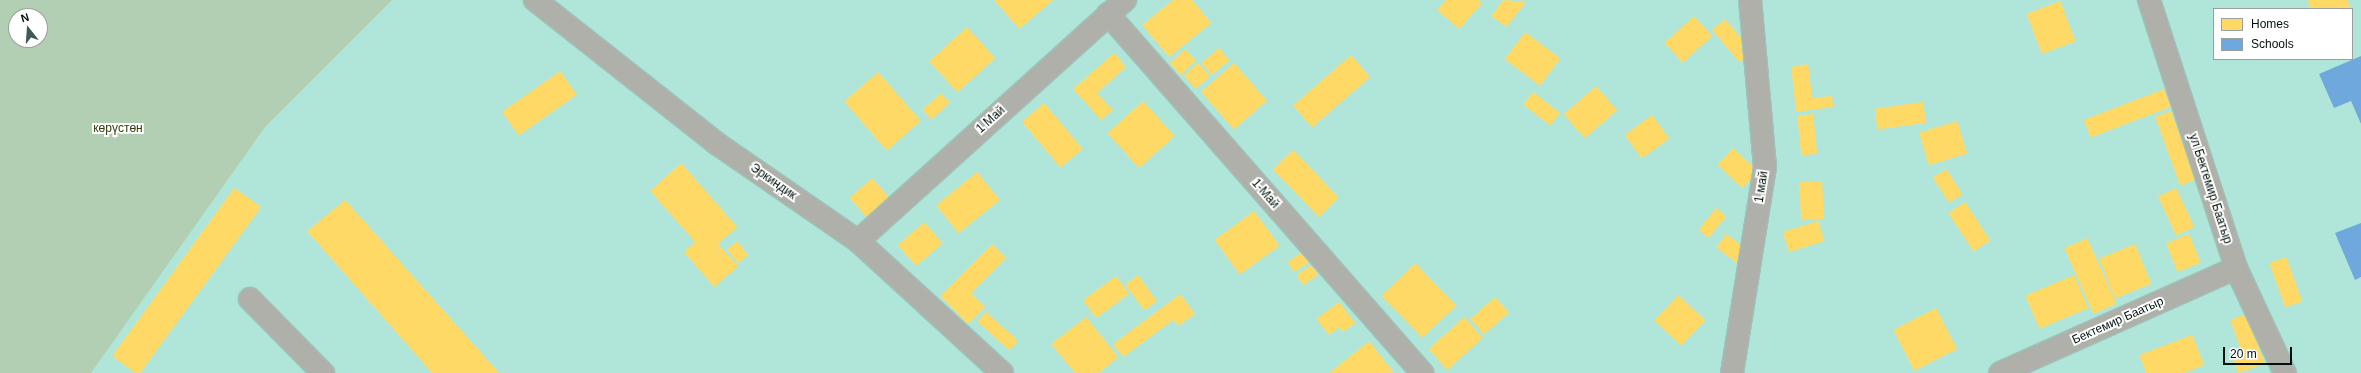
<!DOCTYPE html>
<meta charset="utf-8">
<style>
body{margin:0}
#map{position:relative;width:2361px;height:373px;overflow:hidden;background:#b0e6d9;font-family:Helvetica,sans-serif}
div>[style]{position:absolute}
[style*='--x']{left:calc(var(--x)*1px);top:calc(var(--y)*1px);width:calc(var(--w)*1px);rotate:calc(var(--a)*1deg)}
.green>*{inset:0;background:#b2cfb3}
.homes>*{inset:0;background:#ffd966;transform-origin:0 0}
.schools>*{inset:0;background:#6fa8dc}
.roads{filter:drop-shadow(1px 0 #9dc3ba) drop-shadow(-1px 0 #9dc3ba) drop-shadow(0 1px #9dc3ba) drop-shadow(0 -1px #9dc3ba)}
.minor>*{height:22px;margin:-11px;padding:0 11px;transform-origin:11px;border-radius:11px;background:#afb0a9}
span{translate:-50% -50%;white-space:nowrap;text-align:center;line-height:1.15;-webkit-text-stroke:4px #fff;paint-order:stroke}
.street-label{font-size:12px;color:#00120d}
.park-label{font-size:12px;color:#353b0c}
.legend{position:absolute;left:2213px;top:8px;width:140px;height:52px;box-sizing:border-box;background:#fff;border:1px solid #99a09e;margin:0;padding:5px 7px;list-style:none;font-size:12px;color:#00120d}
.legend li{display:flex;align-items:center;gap:8px;height:20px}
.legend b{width:20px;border:1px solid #99a09e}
.north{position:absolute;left:8px;top:8px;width:40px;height:40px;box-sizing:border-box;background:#fff;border:1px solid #99a09e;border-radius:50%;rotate:343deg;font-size:11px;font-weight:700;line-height:16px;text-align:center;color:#00120d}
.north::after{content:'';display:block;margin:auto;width:14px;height:18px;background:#3e5c54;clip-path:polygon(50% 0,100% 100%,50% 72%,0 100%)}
.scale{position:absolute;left:2223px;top:347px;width:69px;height:18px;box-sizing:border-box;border:2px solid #00120d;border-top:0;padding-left:5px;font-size:12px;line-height:14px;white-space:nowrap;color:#00120d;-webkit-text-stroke:3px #fff;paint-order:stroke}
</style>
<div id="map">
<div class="green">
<i style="clip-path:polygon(evenodd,0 0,392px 0,265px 127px,91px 373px,0 373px,0 0,16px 16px,40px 16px,40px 40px,16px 40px,16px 16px)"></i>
</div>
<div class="homes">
<i style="clip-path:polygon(994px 0,1053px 0,1019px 29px)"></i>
<i style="clip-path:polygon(1173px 0,1192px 0,1211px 23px,1169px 57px,1142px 25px)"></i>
<i style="clip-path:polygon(1446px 0,1478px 0,1482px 3px,1459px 29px,1437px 10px)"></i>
<i style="clip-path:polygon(1503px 0,1526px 2px,1506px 27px,1491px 16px)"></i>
<i style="clip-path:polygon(2310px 0,2347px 0,2351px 9px,2311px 9px,2307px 1px)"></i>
<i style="left:2060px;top:1px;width:43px;height:36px;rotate:69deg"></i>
<i style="left:1694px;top:16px;width:27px;height:40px;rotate:48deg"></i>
<i style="left:1725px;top:19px;width:42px;height:17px;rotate:50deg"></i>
<i style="left:967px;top:27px;width:42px;height:51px;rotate:48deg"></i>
<i style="left:1525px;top:32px;width:44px;height:34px;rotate:37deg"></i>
<i style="left:1219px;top:48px;width:16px;height:23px;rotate:50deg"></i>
<i style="left:1185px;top:49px;width:16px;height:21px;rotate:47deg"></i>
<i style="clip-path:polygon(1114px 53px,1126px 67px,1097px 93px,1113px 110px,1101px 120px,1073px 89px)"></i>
<i style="left:1351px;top:55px;width:29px;height:77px;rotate:49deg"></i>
<i style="left:1198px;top:63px;width:18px;height:19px;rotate:49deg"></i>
<i style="left:1234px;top:63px;width:50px;height:44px;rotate:49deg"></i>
<i style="clip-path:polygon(1808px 64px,1812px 98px,1832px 96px,1833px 107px,1796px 112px,1791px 67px)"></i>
<i style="left:560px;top:71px;width:29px;height:71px;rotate:55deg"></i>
<i style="left:878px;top:72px;width:65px;height:45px;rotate:49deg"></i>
<i style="left:1596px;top:86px;width:32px;height:43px;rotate:49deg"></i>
<i style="left:2164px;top:89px;width:19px;height:86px;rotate:69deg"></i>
<i style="left:1533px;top:92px;width:34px;height:16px;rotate:38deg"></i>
<i style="left:941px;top:93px;width:13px;height:25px;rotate:48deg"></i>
<i style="left:1143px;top:101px;width:47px;height:48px;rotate:48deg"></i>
<i style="left:1923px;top:102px;width:21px;height:49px;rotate:82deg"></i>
<i style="left:1044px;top:103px;width:60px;height:29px;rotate:50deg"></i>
<i style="left:2171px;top:111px;width:73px;height:17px;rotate:70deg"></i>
<i style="left:1813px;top:114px;width:40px;height:16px;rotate:84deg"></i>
<i style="left:1652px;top:115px;width:29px;height:34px;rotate:54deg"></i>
<i style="left:1957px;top:121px;width:34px;height:40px;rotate:73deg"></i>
<i style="left:1733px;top:148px;width:34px;height:23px;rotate:43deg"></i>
<i style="left:1293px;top:150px;width:66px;height:28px;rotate:46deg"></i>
<i style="clip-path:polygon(681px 163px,737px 227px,718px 244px,738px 266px,714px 287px,684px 252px,695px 242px,650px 191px)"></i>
<i style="left:1946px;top:169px;width:30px;height:16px;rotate:57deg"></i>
<i style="left:977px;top:172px;width:36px;height:53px;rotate:51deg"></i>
<i style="left:872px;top:178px;width:28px;height:30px;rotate:49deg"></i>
<i style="left:1822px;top:181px;width:38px;height:23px;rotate:87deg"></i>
<i style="clip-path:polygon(234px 188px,261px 207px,140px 373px,135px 373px,112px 356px)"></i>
<i style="left:2176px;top:188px;width:43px;height:20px;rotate:65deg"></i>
<i style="clip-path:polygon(345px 200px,499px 373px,432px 373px,307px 231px)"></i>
<i style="left:1965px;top:202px;width:46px;height:20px;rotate:57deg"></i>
<i style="left:1716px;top:208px;width:13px;height:28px;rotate:39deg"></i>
<i style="left:1254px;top:211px;width:43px;height:49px;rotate:54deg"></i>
<i style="left:1818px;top:221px;width:21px;height:37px;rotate:73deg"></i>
<i style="left:924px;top:222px;width:28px;height:35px;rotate:49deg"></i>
<i style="left:1726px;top:234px;width:26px;height:17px;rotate:36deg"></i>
<i style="left:2189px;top:234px;width:31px;height:25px;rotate:68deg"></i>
<i style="left:2087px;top:238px;width:72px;height:25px;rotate:66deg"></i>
<i style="left:737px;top:241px;width:18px;height:13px;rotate:52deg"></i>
<i style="clip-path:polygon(992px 244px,1006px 258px,971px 293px,985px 307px,968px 324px,940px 296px)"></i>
<i style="left:2135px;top:244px;width:43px;height:39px;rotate:68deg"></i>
<i style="left:1302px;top:252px;width:12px;height:18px;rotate:55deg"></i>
<i style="left:2286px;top:257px;width:47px;height:18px;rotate:70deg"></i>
<i style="left:1415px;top:263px;width:59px;height:47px;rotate:46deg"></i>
<i style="left:1311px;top:265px;width:12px;height:18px;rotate:55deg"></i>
<i style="left:1138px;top:275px;width:32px;height:16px;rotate:54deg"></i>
<i style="left:2074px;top:275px;width:36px;height:53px;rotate:67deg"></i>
<i style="left:1116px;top:276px;width:22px;height:41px;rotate:54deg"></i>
<i style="clip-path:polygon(1180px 294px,1195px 314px,1178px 326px,1173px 320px,1123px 357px,1113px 344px)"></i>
<i style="left:1678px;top:295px;width:37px;height:35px;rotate:43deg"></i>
<i style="left:1495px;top:297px;width:21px;height:33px;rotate:49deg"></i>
<i style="clip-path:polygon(1339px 302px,1355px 323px,1343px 332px,1339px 327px,1329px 335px,1316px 319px)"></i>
<i style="left:1936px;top:308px;width:46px;height:48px;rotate:63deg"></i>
<i style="left:986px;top:312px;width:43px;height:13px;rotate:42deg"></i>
<i style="clip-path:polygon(2246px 314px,2265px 364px,2238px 373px,2232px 359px,2243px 355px,2230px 320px)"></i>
<i style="clip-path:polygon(1086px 317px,1118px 357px,1099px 373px,1075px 373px,1051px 344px)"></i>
<i style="left:1464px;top:317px;width:28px;height:48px;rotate:48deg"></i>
<i style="clip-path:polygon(2192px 335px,2204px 365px,2184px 373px,2146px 373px,2139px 355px)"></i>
<i style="clip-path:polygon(1369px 341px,1394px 373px,1329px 373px)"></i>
</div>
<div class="schools">
<i style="clip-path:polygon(2361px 56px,2361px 124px,2351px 101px,2334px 108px,2319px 74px)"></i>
<i style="clip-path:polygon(2361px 223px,2361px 277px,2355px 280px,2335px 233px)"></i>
</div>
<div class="roads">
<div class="minor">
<i style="--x:535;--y:0;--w:231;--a:38.3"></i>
<i style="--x:716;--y:143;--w:173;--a:34.6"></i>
<i style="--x:858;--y:241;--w:195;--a:42.5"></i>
<i style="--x:2149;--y:0;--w:282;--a:72"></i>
<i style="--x:2236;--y:268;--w:116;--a:65"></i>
<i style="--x:1108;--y:14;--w:477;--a:48.8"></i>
<i style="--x:858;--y:241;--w:360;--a:-42.1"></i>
<i style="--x:250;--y:299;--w:104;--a:45.4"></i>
<i style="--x:1732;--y:373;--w:209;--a:-80.9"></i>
<i style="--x:1765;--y:167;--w:168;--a:-95.1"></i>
<i style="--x:2000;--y:373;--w:258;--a:-24"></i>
</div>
</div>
<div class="street-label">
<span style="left:991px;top:120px;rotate:-42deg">1 Май</span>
<span style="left:773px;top:182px;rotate:35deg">Эркиндик</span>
<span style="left:1762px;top:187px;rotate:-81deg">1 май</span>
<span style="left:2210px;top:189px;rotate:72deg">ул Бектемир Баатыр</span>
<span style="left:1265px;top:194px;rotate:49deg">1-Май</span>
<span style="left:2118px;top:321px;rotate:-24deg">Бектемир Баатыр</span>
</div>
<div class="park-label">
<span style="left:118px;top:129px">көрүстөн</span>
</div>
<ul class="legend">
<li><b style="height:11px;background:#ffd966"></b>Homes</li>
<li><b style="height:11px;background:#6fa8dc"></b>Schools</li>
</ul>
<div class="north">N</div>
<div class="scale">20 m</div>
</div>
